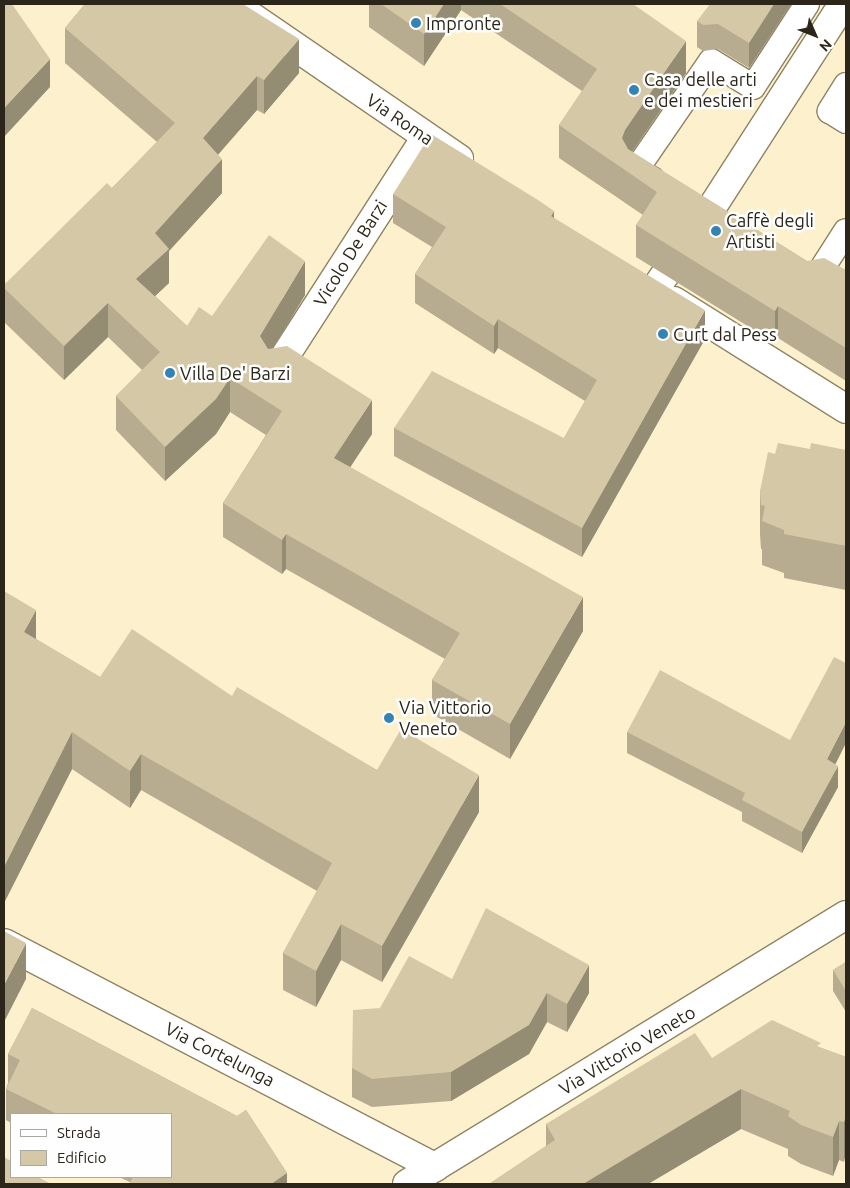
<!DOCTYPE html>
<meta charset="utf-8">
<style>
body{margin:0}
#map{position:relative;width:850px;height:1188px;overflow:hidden;background:#fdf0cd;font-family:Ubuntu,sans-serif}
div>[style]{position:absolute}
[style*='--x']{left:calc(var(--x)*1px);top:calc(var(--y)*1px);width:calc(var(--w)*1px);rotate:calc(var(--a)*1deg)}
.roads{filter:drop-shadow(1px 0 #8f8363) drop-shadow(-1px 0 #8f8363) drop-shadow(0 1px #8f8363) drop-shadow(0 -1px #8f8363)}
.pedestrian>*{height:24px;margin:-12px;padding:0 12px;transform-origin:12px;border-radius:12px;background:#fff}
.minor>*{height:28px;margin:-14px;padding:0 14px;transform-origin:14px;border-radius:14px;background:#fff}
.primary>*{height:28px;margin:-14px;padding:0 14px;transform-origin:14px;border-radius:14px;background:#fff}
.wall>*{inset:0;background:#b7ac8f}
.shaded-wall>*{inset:0;background:#958c74}
.building>*{inset:0;background:#d5c8a6}
.dots>*{width:14px;height:14px;translate:-50% -50%;box-sizing:border-box;border:2px solid #fefefe;border-radius:50%}
span{translate:-50% -50%;white-space:nowrap;text-align:center;line-height:1.15;-webkit-text-stroke:5px #fefefe;paint-order:stroke}
.poi-label{font-size:18px;color:#2b2619}
.left{translate:0 -50%;text-align:left}
.street-label{font-size:18px;color:#2b2619}
.frame{position:absolute;inset:0;border:5px solid #2b2619;pointer-events:none}
.legend{position:absolute;left:10px;top:1113px;width:162px;height:65px;box-sizing:border-box;background:#fefefe;border:1px solid #aaa8a2;margin:0;padding:6px 9px;list-style:none;font-size:15px;color:#2b2619}
.legend li{display:flex;align-items:center;gap:10px;height:25px}
.legend b{width:25px;border:1px solid #aaa8a2}
.north{position:absolute;left:790px;top:10px;width:50px;height:50px;-webkit-text-stroke:4px #fefefe;paint-order:stroke;rotate:134deg;font-size:14px;font-weight:700;line-height:20px;text-align:center;color:#2b2619}
.north::after{content:'';display:block;margin:auto;width:18px;height:22px;background:#2b2619;clip-path:polygon(50% 0,100% 100%,50% 72%,0 100%)}
</style>
<div id="map">
<div class="roads">
<div class="pedestrian">
<i style="--x:846;--y:85;--w:31;--a:122"></i>
<i style="--x:830;--y:111;--w:19;--a:32"></i>
<i style="--x:652;--y:179;--w:18;--a:-151"></i>
<i style="--x:636;--y:170;--w:132;--a:-55.5"></i>
<i style="--x:711;--y:61;--w:49;--a:31.8"></i>
<i style="--x:753;--y:87;--w:99;--a:-57"></i>
<i style="--x:809;--y:278;--w:6;--a:31"></i>
<i style="--x:814;--y:281;--w:59;--a:-57.4"></i>
</div>
<div class="minor">
<i style="--x:233;--y:4;--w:274;--a:34.4"></i>
<i style="--x:707;--y:215;--w:251;--a:-57.2"></i>
<i style="--x:655;--y:289;--w:21;--a:-55"></i>
<i style="--x:674;--y:301;--w:203;--a:32.1"></i>
<i style="--x:276;--y:370;--w:277;--a:-57.2"></i>
<i style="--x:4;--y:943;--w:486;--a:27.5"></i>
</div>
<div class="primary">
<i style="--x:407;--y:1184;--w:515;--a:-31.5"></i>
</div>
</div>
<div class="wall">
<i style="clip-path:polygon(83px 4px,243px 4px,299px 73px,264px 114px,257px 110px,218px 154px,222px 193px,169px 251px,169px 283px,155px 296px,187px 326px,212px 316px,305px 295px,273px 348px,372px 434px,350px 467px,583px 631px,510px 759px,432px 714px,432px 680px,445px 659px,286px 569px,282px 574px,223px 537px,223px 503px,266px 435px,230px 412px,216px 434px,165px 481px,116px 430px,116px 396px,142px 370px,108px 337px,64px 380px,4px 322px,4px 285px,112px 188px,157px 142px,65px 63px,65px 28px,84px 5px)"></i>
<i style="clip-path:polygon(369px 4px,633px 4px,686px 73px,632px 152px,807px 261px,846px 270px,846px 381px,778px 338px,775px 343px,636px 257px,636px 225px,643px 215px,559px 158px,559px 125px,582px 91px,461px 10px,424px 66px,369px 27px)"></i>
<i style="clip-path:polygon(730px 4px,791px 4px,749px 68px,718px 49px,703px 51px,697px 47px,697px 21px)"></i>
<i style="clip-path:polygon(393px 194px,554px 218px,705px 339px,582px 557px,394px 456px,394px 428px,564px 438px,585px 401px,498px 348px,494px 354px,415px 303px,415px 274px,432px 247px,393px 223px)"></i>
<i style="clip-path:polygon(810px 449px,846px 450px,846px 590px,784px 578px,784px 573px,762px 565px,762px 549px,761px 549px,760px 535px,760px 491px,775px 454px)"></i>
<i style="clip-path:polygon(4px 591px,36px 639px,100px 677px,232px 696px,377px 770px,479px 812px,382px 982px,341px 960px,316px 1007px,283px 990px,283px 953px,317px 891px,141px 790px,130px 808px,72px 769px,4px 903px)"></i>
<i style="clip-path:polygon(627px 732px,835px 764px,838px 787px,802px 853px,742px 821px,742px 812px,627px 753px)"></i>
<i style="clip-path:polygon(846px 962px,846px 1012px,833px 991px,833px 970px)"></i>
<i style="clip-path:polygon(452px 979px,589px 993px,567px 1032px,547px 1022px,529px 1054px,451px 1101px,372px 1107px,352px 1097px,352px 1068px,380px 1008px)"></i>
<i style="clip-path:polygon(32px 1008px,237px 1116px,246px 1110px,287px 1173px,287px 1184px,129px 1184px,130px 1182px,119px 1177px,171px 1177px,171px 1114px,11px 1114px,11px 1123px,6px 1120px,6px 1089px,8px 1083px,8px 1054px)"></i>
<i style="clip-path:polygon(821px 1048px,846px 1057px,844px 1162px,839px 1160px,833px 1176px,801px 1164px,788px 1156px,788px 1149px,741px 1129px,648px 1184px,489px 1184px,546px 1146px,546px 1124px,712px 1058px)"></i>
</div>
<div class="shaded-wall">
<i style="clip-path:polygon(444px 4px,461px 4px,461px 10px,424px 66px,424px 34px)"></i>
<i style="clip-path:polygon(774px 4px,791px 4px,749px 68px,749px 43px)"></i>
<i style="clip-path:polygon(299px 39px,299px 73px,264px 114px,264px 80px)"></i>
<i style="clip-path:polygon(686px 41px,686px 73px,625px 162px,622px 170px,622px 138px,625px 130px)"></i>
<i style="clip-path:polygon(50px 59px,50px 87px,4px 137px,4px 108px)"></i>
<i style="clip-path:polygon(257px 76px,257px 110px,203px 172px,203px 138px)"></i>
<i style="clip-path:polygon(222px 159px,222px 193px,169px 251px,169px 283px,136px 314px,136px 279px,155px 233px)"></i>
<i style="clip-path:polygon(554px 211px,554px 240px,551px 216px)"></i>
<i style="clip-path:polygon(305px 261px,305px 295px,260px 370px,260px 336px)"></i>
<i style="clip-path:polygon(108px 303px,108px 337px,64px 380px,64px 346px)"></i>
<i style="clip-path:polygon(778px 306px,778px 338px,775px 343px,775px 311px)"></i>
<i style="clip-path:polygon(705px 310px,705px 339px,582px 557px,582px 528px)"></i>
<i style="clip-path:polygon(498px 319px,498px 348px,494px 354px,494px 326px)"></i>
<i style="clip-path:polygon(230px 378px,230px 412px,216px 434px,165px 481px,165px 447px)"></i>
<i style="clip-path:polygon(372px 400px,372px 434px,334px 492px,334px 458px)"></i>
<i style="clip-path:polygon(286px 534px,286px 569px,282px 574px,282px 540px)"></i>
<i style="clip-path:polygon(583px 597px,583px 631px,510px 759px,510px 724px)"></i>
<i style="clip-path:polygon(36px 610px,36px 646px,24px 632px)"></i>
<i style="clip-path:polygon(846px 722px,846px 743px,827px 781px,827px 759px)"></i>
<i style="clip-path:polygon(72px 732px,72px 769px,4px 903px,4px 867px)"></i>
<i style="clip-path:polygon(141px 754px,141px 790px,130px 808px,130px 771px)"></i>
<i style="clip-path:polygon(838px 766px,838px 787px,802px 853px,802px 832px)"></i>
<i style="clip-path:polygon(479px 775px,479px 812px,382px 982px,382px 946px)"></i>
<i style="clip-path:polygon(341px 924px,341px 960px,316px 1007px,316px 971px)"></i>
<i style="clip-path:polygon(26px 943px,26px 979px,4px 1022px,4px 985px)"></i>
<i style="clip-path:polygon(589px 965px,589px 993px,567px 1032px,567px 1004px)"></i>
<i style="clip-path:polygon(547px 993px,547px 1022px,529px 1054px,451px 1101px,451px 1072px)"></i>
<i style="clip-path:polygon(741px 1089px,741px 1129px,648px 1184px,583px 1184px)"></i>
<i style="clip-path:polygon(846px 1114px,846px 1153px,844px 1162px,844px 1122px)"></i>
<i style="clip-path:polygon(839px 1121px,839px 1160px,833px 1176px,833px 1137px)"></i>
<i style="clip-path:polygon(287px 1173px,287px 1184px,271px 1184px)"></i>
</div>
<div class="building">
<i style="clip-path:polygon(4px 4px,12px 4px,50px 59px,4px 108px)"></i>
<i style="clip-path:polygon(85px 4px,243px 4px,299px 39px,264px 80px,257px 76px,203px 138px,222px 159px,155px 233px,169px 249px,136px 279px,187px 326px,199px 307px,212px 316px,269px 235px,305px 261px,260px 336px,268px 349px,287px 346px,372px 400px,334px 458px,583px 597px,510px 724px,432px 680px,460px 633px,286px 534px,282px 540px,223px 503px,282px 411px,230px 378px,216px 399px,165px 447px,116px 396px,160px 352px,108px 303px,64px 346px,4px 288px,4px 285px,107px 183px,112px 188px,175px 123px,65px 28px)"></i>
<i style="clip-path:polygon(381px 4px,444px 4px,424px 34px)"></i>
<i style="clip-path:polygon(500px 4px,633px 4px,686px 41px,625px 130px,622px 138px,628px 149px,807px 261px,824px 258px,846px 270px,846px 348px,778px 306px,775px 311px,636px 225px,657px 192px,559px 125px,597px 69px)"></i>
<i style="clip-path:polygon(710px 4px,728px 4px,729px 5px,730px 4px,774px 4px,749px 43px,718px 24px,703px 25px,697px 21px)"></i>
<i style="clip-path:polygon(431px 134px,538px 200px,554px 211px,551px 216px,705px 310px,582px 528px,394px 428px,432px 371px,564px 438px,597px 380px,498px 319px,494px 326px,415px 274px,446px 227px,393px 194px)"></i>
<i style="clip-path:polygon(778px 443px,810px 449px,811px 443px,846px 450px,846px 546px,784px 534px,784px 530px,762px 521px,765px 506px,761px 505px,760px 491px,768px 452px,775px 454px)"></i>
<i style="clip-path:polygon(4px 591px,36px 610px,24px 632px,100px 677px,132px 629px,232px 696px,237px 687px,377px 770px,401px 729px,479px 775px,382px 946px,341px 924px,316px 971px,283px 953px,332px 863px,141px 754px,130px 771px,72px 732px,4px 867px)"></i>
<i style="clip-path:polygon(834px 657px,846px 663px,846px 722px,827px 759px,838px 766px,802px 832px,742px 800px,745px 793px,627px 732px,660px 670px,790px 740px)"></i>
<i style="clip-path:polygon(486px 908px,589px 965px,567px 1004px,547px 993px,529px 1025px,451px 1072px,372px 1079px,352px 1068px,353px 1010px,380px 1008px,409px 956px,452px 979px)"></i>
<i style="clip-path:polygon(4px 931px,26px 943px,4px 985px)"></i>
<i style="clip-path:polygon(846px 962px,846px 991px,833px 970px)"></i>
<i style="clip-path:polygon(32px 1008px,237px 1116px,246px 1110px,287px 1173px,271px 1184px,129px 1184px,133px 1177px,171px 1177px,171px 1114px,57px 1114px,6px 1089px,20px 1060px,8px 1054px)"></i>
<i style="clip-path:polygon(772px 1020px,821px 1043px,817px 1046px,846px 1057px,846px 1114px,844px 1122px,839px 1121px,833px 1137px,801px 1125px,788px 1116px,790px 1111px,741px 1089px,583px 1184px,489px 1184px,555px 1140px,546px 1124px,695px 1033px,712px 1058px)"></i>
<i style="clip-path:polygon(4px 1157px,11px 1161px,11px 1177px,38px 1177px,51px 1184px,4px 1184px)"></i>
</div>
<div class="dots">
<i style="left:416px;top:23px;background:#3383b4"></i>
<i style="left:634px;top:90px;background:#3383b4"></i>
<i style="left:716px;top:231px;background:#3383b4"></i>
<i style="left:663px;top:334px;background:#3383b4"></i>
<i style="left:170px;top:373px;background:#3383b4"></i>
<i style="left:389px;top:718px;background:#3383b4"></i>
</div>
<div class="poi-label">
<span class="left" style="left:426px;top:23px">Impronte</span>
<span class="left" style="left:644px;top:90px">Casa delle arti<br>e dei mestieri</span>
<span class="left" style="left:726px;top:231px">Caffè degli<br>Artisti</span>
<span class="left" style="left:673px;top:334px">Curt dal Pess</span>
<span class="left" style="left:180px;top:373px">Villa De' Barzi</span>
<span class="left" style="left:399px;top:718px">Via Vittorio<br>Veneto</span>
</div>
<div class="street-label">
<span style="left:400px;top:119px;rotate:34deg">Via Roma</span>
<span style="left:350px;top:253px;rotate:-58deg">Vicolo De Barzi</span>
<span style="left:627px;top:1050px;rotate:-31deg">Via Vittorio Veneto</span>
<span style="left:220px;top:1054px;rotate:27deg">Via Cortelunga</span>
</div>
<div class="frame"></div>
<ul class="legend">
<li><b style="height:6px;background:#fff"></b>Strada</li>
<li><b style="height:14px;background:#d5c8a6"></b>Edificio</li>
</ul>
<div class="north">N</div>
</div>
